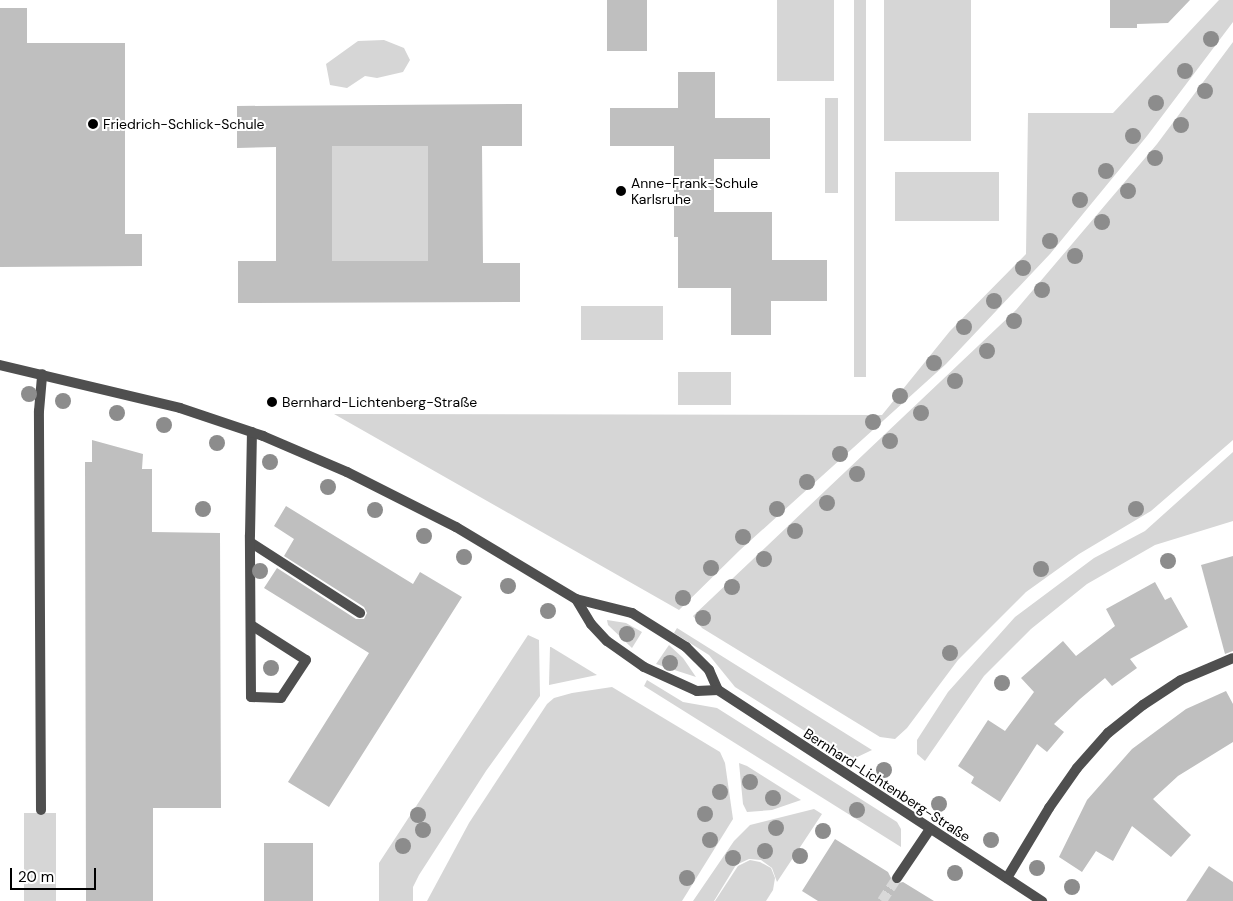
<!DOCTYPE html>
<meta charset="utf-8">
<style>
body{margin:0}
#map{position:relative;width:1233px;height:901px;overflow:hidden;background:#fff;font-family:"DM Sans",sans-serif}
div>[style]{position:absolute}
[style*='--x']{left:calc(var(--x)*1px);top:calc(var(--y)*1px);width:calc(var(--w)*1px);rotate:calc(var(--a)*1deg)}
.green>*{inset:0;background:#d6d6d6;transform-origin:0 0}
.building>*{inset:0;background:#bfbfbf;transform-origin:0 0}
.street-tunnel>*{height:10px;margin-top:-5px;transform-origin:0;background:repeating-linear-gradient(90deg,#d9d9d9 0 10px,transparent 0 15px)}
.lane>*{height:10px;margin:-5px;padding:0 5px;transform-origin:5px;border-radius:5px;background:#4f4f4f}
.street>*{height:10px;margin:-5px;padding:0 5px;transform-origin:5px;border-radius:5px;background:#4f4f4f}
.trees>*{width:16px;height:16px;margin:-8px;border-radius:50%;background:#8c8c8c}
.dots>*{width:14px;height:14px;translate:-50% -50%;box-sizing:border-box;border:2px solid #fff;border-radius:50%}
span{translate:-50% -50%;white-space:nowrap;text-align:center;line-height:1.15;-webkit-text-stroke:4px #fff;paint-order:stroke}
.poi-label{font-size:14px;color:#000}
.left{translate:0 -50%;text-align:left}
.street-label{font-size:14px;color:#000}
.scale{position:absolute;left:10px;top:868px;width:86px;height:22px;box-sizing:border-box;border:2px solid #000;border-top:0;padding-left:6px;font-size:15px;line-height:18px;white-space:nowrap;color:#000;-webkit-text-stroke:4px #fff;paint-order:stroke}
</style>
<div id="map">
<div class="green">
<i style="left:777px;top:0;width:57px;height:81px"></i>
<i style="left:854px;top:0;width:12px;height:377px"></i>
<i style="left:884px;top:0;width:87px;height:141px"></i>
<i style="clip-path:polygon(1219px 0,1233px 0,1233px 22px,1147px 136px,1050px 254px,946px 364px,740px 550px,679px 610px,334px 414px,882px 415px,950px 331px,1026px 254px,1028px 113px,1113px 113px)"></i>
<i style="clip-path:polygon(384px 40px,404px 48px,410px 60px,403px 72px,377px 78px,365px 76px,347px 88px,330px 85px,326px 64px,358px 41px)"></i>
<i style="clip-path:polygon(1233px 42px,1233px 440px,1151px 511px,1079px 554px,1026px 592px,958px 660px,907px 728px,895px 739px,880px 737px,702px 628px,693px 616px,1016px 310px,1157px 144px)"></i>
<i style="left:825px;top:98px;width:13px;height:95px"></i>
<i style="left:332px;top:146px;width:96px;height:115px"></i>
<i style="left:999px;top:172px;width:49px;height:104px;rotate:90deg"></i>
<i style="left:581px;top:306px;width:82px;height:34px"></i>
<i style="left:678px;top:372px;width:53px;height:33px"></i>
<i style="clip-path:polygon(1233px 452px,1233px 521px,1155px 545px,1087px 584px,1031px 629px,984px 676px,925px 761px,917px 754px,917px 740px,948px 692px,1015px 617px,1094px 558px,1145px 531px)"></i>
<i style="clip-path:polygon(607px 620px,626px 623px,642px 632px,632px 648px,608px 625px)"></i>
<i style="clip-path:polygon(677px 628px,872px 750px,851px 760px,735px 687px,709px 655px,674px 633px)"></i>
<i style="clip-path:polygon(528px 635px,539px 640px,540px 696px,486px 771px,419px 875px,413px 887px,413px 901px,379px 901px,379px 863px)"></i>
<i style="clip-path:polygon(669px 645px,683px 658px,696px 677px,656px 664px)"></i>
<i style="clip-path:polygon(550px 647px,551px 647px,597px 675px,549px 685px)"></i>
<i style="clip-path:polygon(647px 680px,683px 702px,717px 708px,897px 822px,901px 829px,901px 847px,644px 686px)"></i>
<i style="clip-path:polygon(612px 687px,720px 752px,725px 763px,733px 819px,682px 901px,427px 901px,469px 823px,547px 704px,554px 698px,572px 693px)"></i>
<i style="clip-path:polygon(739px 763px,747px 766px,801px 800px,772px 810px,747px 812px,743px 804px)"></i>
<i style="clip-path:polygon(814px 809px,822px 814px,777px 882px,772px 868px,761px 860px,749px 859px,736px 865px,714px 901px,693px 901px,734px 841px,750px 825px)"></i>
<i style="left:24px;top:813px;width:32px;height:88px"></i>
<i style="clip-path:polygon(750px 860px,760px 862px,771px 868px,775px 878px,773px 890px,766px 901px,715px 901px,738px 866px)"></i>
</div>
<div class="building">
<i style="left:607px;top:0;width:40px;height:51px"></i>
<i style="clip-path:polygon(1110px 0,1190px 0,1168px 23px,1137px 24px,1137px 28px,1110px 28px)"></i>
<i style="clip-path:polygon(0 8px,27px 8px,27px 43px,125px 43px,125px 234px,142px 234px,142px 266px,0 267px)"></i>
<i style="clip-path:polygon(678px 72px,715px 72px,715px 118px,770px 118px,770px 159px,714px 159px,714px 212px,772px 212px,772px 260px,827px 260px,827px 301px,771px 301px,771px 335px,731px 335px,731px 288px,678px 288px,678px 237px,674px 237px,674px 146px,610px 146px,610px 108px,678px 108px)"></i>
<i style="clip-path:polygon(evenodd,522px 104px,522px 146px,482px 146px,483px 263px,520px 263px,520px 302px,238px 303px,238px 261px,276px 261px,276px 147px,237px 148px,237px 106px,522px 104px,332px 146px,428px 146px,428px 261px,332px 261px,332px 146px)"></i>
<i style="clip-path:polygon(92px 440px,143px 454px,142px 469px,152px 469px,152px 532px,220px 533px,221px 808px,153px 808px,153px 901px,86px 901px,85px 462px,92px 462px)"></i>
<i style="clip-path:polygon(286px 506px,413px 584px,420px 572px,462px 597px,329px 807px,288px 782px,369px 653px,264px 588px,277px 568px,356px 619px,364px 619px,367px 613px,364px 607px,284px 556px,294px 539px,274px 526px)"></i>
<i style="clip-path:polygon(1233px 556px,1233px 651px,1225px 654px,1201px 565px)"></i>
<i style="clip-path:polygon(1155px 582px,1165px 600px,1171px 597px,1188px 627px,1130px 659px,1137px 668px,1112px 686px,1105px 678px,1080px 699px,1054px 724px,1064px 732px,1047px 752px,1037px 744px,1000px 802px,971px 783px,974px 777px,958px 766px,988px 720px,1005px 731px,1034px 692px,1021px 678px,1063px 641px,1076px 656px,1115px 626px,1106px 609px)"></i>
<i style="clip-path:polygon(1226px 691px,1233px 704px,1233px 742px,1178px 776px,1153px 799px,1191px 835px,1171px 857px,1132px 826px,1113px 861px,1096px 851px,1082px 872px,1059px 857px,1087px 800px,1132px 749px,1186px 709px)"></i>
<i style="clip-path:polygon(835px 839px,888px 872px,894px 884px,903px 882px,934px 901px,818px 901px,802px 891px)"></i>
<i style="left:264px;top:843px;width:49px;height:58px"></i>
<i style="clip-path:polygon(1209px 866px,1233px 882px,1233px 901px,1186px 901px)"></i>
</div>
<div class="street-tunnel">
<i style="--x:882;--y:901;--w:27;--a:-57"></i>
</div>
<div class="lane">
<i style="--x:250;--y:542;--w:131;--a:32.8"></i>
<i style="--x:251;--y:625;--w:65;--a:32.5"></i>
<i style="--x:306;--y:660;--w:45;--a:123.3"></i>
<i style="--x:281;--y:698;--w:30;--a:-178"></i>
<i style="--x:251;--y:697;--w:162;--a:-90.4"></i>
<i style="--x:250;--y:535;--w:103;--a:-88.9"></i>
<i style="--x:41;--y:810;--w:399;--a:-90.3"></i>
<i style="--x:39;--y:411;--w:37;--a:-85"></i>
</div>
<div class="street">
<i style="--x:0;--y:365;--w:185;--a:13.4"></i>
<i style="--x:180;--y:408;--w:88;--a:18.6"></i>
<i style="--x:263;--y:436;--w:91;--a:23.2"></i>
<i style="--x:347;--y:472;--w:122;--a:26.8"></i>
<i style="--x:456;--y:527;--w:140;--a:31"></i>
<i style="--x:576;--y:599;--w:58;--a:14"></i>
<i style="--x:632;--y:613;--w:64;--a:32.2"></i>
<i style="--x:686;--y:647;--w:33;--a:45"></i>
<i style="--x:709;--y:670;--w:22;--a:66"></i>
<i style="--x:718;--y:690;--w:387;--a:33.1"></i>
<i style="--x:576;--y:599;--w:29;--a:59"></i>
<i style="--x:591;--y:624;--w:23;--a:47"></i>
<i style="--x:607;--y:641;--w:45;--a:35.1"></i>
<i style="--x:644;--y:667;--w:58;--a:24.4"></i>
<i style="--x:697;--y:691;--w:21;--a:-3"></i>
<i style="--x:897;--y:878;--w:59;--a:-56"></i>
<i style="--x:1007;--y:878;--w:82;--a:-59"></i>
<i style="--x:1049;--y:808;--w:49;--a:-55"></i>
<i style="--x:1077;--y:768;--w:47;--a:-48.5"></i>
<i style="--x:1108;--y:733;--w:45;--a:-38.7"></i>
<i style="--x:1143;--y:705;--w:45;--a:-33.3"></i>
<i style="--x:1181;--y:680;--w:56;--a:-22.9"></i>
</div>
<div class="trees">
<i style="left:1211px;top:39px"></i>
<i style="left:1185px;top:71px"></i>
<i style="left:1205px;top:91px"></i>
<i style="left:1156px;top:103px"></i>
<i style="left:1181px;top:125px"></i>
<i style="left:1133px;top:136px"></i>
<i style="left:1155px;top:158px"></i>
<i style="left:1106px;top:171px"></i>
<i style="left:1128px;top:191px"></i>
<i style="left:1080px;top:200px"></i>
<i style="left:1102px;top:222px"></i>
<i style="left:1050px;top:241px"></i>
<i style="left:1075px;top:256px"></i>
<i style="left:1023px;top:268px"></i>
<i style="left:1042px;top:290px"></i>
<i style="left:994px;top:301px"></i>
<i style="left:1014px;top:321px"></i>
<i style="left:964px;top:327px"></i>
<i style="left:987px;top:351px"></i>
<i style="left:934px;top:363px"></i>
<i style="left:955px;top:381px"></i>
<i style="left:29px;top:394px"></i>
<i style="left:900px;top:396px"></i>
<i style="left:63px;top:401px"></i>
<i style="left:117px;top:413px"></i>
<i style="left:921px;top:413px"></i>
<i style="left:873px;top:422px"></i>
<i style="left:164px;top:425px"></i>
<i style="left:890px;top:441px"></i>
<i style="left:217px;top:443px"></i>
<i style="left:840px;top:454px"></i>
<i style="left:270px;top:462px"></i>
<i style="left:857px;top:474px"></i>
<i style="left:807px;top:482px"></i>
<i style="left:328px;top:487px"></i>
<i style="left:827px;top:503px"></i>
<i style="left:203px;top:509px"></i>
<i style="left:777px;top:509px"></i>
<i style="left:1136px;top:509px"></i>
<i style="left:375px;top:510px"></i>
<i style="left:795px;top:531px"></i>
<i style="left:424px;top:536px"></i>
<i style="left:743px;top:537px"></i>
<i style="left:464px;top:557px"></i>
<i style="left:764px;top:559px"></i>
<i style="left:1168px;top:561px"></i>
<i style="left:711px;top:568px"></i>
<i style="left:1041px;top:569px"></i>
<i style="left:260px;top:571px"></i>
<i style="left:508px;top:586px"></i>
<i style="left:732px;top:587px"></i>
<i style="left:683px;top:598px"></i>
<i style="left:548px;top:611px"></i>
<i style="left:703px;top:618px"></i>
<i style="left:627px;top:634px"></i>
<i style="left:950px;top:653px"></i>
<i style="left:670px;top:663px"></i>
<i style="left:271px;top:668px"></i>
<i style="left:1002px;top:683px"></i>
<i style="left:884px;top:770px"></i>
<i style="left:750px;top:782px"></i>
<i style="left:720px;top:792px"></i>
<i style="left:773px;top:798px"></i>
<i style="left:939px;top:804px"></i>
<i style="left:857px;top:810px"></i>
<i style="left:705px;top:814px"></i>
<i style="left:418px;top:815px"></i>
<i style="left:776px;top:828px"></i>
<i style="left:423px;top:830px"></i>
<i style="left:823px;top:831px"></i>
<i style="left:710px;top:840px"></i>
<i style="left:991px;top:840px"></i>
<i style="left:403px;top:846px"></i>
<i style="left:765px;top:851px"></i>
<i style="left:800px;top:856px"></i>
<i style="left:733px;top:858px"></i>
<i style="left:1037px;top:868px"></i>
<i style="left:955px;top:873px"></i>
<i style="left:687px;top:878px"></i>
<i style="left:1072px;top:887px"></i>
</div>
<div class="dots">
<i style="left:93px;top:124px;background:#000"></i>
<i style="left:621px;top:191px;background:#000"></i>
<i style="left:272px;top:402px;background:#000"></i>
</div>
<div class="poi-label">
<span class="left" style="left:103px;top:124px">Friedrich-Schlick-Schule</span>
<span class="left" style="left:631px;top:191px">Anne-Frank-Schule<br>Karlsruhe</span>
<span class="left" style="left:282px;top:402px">Bernhard-Lichtenberg-Straße</span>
</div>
<div class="street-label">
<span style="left:887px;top:785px;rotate:33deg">Bernhard-Lichtenberg-Straße</span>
</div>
<div class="scale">20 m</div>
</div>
